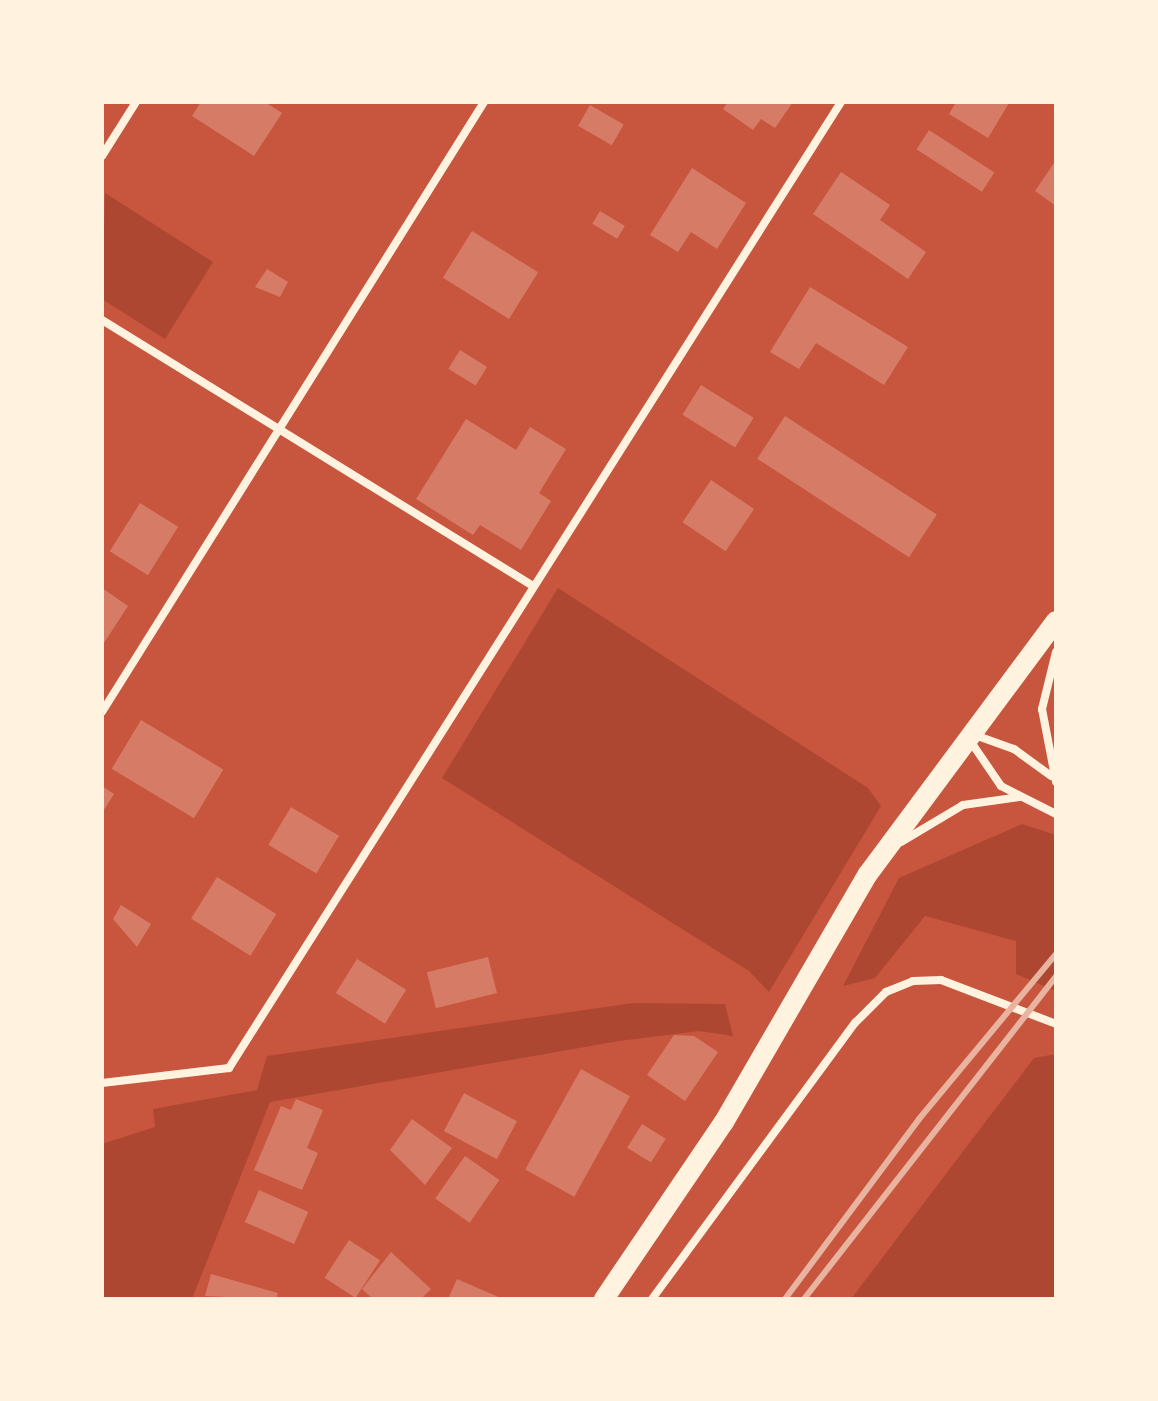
<!DOCTYPE html>
<style>
body{margin:0}
#map{position:relative;width:1158px;height:1401px;overflow:hidden;background:#c8553d;font-family:Rubik,sans-serif}
div>[style]{position:absolute}
[style*='--x']{left:calc(var(--x)*1px);top:calc(var(--y)*1px);width:calc(var(--w)*1px);rotate:calc(var(--a)*1deg)}
.green>*{inset:0;background:#ae4732}
.building>*{inset:0;background:#d67c66;transform-origin:0 0}
.minor>*{height:8px;margin:-4px;padding:0 4px;transform-origin:4px;border-radius:4px;background:#fff3e0}
.primary>*{height:20px;margin:-10px;padding:0 10px;transform-origin:10px;border-radius:10px;background:#fff3e0}
.rail>*{height:6px;margin:-3px;padding:0 3px;transform-origin:3px;border-radius:3px;background:#e9b49f}
span{translate:-50% -50%;white-space:nowrap;text-align:center;line-height:1.15;-webkit-text-stroke:7px #fff3e0;paint-order:stroke}
.frame{position:absolute;inset:0;border:104px solid #fff3e0;pointer-events:none}
</style>
<div id="map">
<div class="green">
<i style="clip-path:polygon(105px 193px,213px 262px,165px 339px,102px 299px)"></i>
<i style="clip-path:polygon(558px 588px,868px 788px,881px 806px,769px 992px,749px 971px,442px 778px)"></i>
<i style="clip-path:polygon(1022px 824px,1056px 835px,1056px 991px,1016px 974px,1016px 941px,925px 916px,875px 978px,843px 986px,899px 878px)"></i>
<i style="clip-path:polygon(633px 1003px,725px 1004px,733px 1036px,699px 1031px,619px 1041px,270px 1102px,192px 1299px,102px 1299px,102px 1144px,155px 1127px,153px 1109px,257px 1090px,267px 1056px)"></i>
<i style="clip-path:polygon(1056px 1054px,1056px 1299px,851px 1299px,1034px 1058px)"></i>
</div>
<div class="building">
<i style="clip-path:polygon(201px 102px,265px 102px,282px 113px,254px 156px,192px 116px)"></i>
<i style="clip-path:polygon(728px 102px,793px 102px,775px 128px,761px 119px,753px 130px,723px 109px)"></i>
<i style="clip-path:polygon(956px 102px,1007px 102px,1009px 103px,988px 138px,949px 114px)"></i>
<i style="left:590px;top:105px;width:39px;height:24px;rotate:30deg"></i>
<i style="left:929px;top:130px;width:78px;height:23px;rotate:33deg"></i>
<i style="clip-path:polygon(1056px 160px,1056px 206px,1035px 191px)"></i>
<i style="clip-path:polygon(692px 168px,746px 203px,717px 249px,691px 232px,678px 252px,650px 235px)"></i>
<i style="clip-path:polygon(841px 172px,890px 205px,880px 220px,926px 252px,908px 279px,813px 214px)"></i>
<i style="left:600px;top:211px;width:29px;height:15px;rotate:31deg"></i>
<i style="left:472px;top:231px;width:78px;height:55px;rotate:32deg"></i>
<i style="clip-path:polygon(267px 269px,288px 282px,280px 297px,255px 287px)"></i>
<i style="clip-path:polygon(810px 287px,908px 347px,884px 385px,816px 343px,799px 369px,770px 352px)"></i>
<i style="left:460px;top:350px;width:32px;height:22px;rotate:32deg"></i>
<i style="left:701px;top:385px;width:62px;height:35px;rotate:32deg"></i>
<i style="left:785px;top:416px;width:181px;height:51px;rotate:33deg"></i>
<i style="clip-path:polygon(466px 419px,516px 450px,530px 427px,566px 449px,539px 493px,551px 501px,521px 550px,480px 525px,473px 535px,416px 499px)"></i>
<i style="left:711px;top:480px;width:52px;height:51px;rotate:34deg"></i>
<i style="left:140px;top:503px;width:45px;height:57px;rotate:32deg"></i>
<i style="clip-path:polygon(102px 588px,128px 606px,102px 646px)"></i>
<i style="left:141px;top:720px;width:96px;height:57px;rotate:31deg"></i>
<i style="clip-path:polygon(102px 786px,114px 794px,102px 813px)"></i>
<i style="left:291px;top:807px;width:56px;height:44px;rotate:31deg"></i>
<i style="left:217px;top:877px;width:70px;height:49px;rotate:32deg"></i>
<i style="clip-path:polygon(121px 905px,151px 924px,137px 947px,113px 919px)"></i>
<i style="left:488px;top:957px;width:37px;height:63px;rotate:76deg"></i>
<i style="left:357px;top:959px;width:58px;height:40px;rotate:32deg"></i>
<i style="clip-path:polygon(674px 1035px,694px 1036px,718px 1052px,685px 1101px,647px 1075px)"></i>
<i style="left:581px;top:1069px;width:56px;height:115px;rotate:29deg"></i>
<i style="left:464px;top:1093px;width:60px;height:43px;rotate:28deg"></i>
<i style="clip-path:polygon(296px 1099px,323px 1110px,307px 1148px,318px 1153px,302px 1190px,254px 1170px,281px 1106px,291px 1110px)"></i>
<i style="clip-path:polygon(412px 1119px,452px 1148px,425px 1185px,390px 1150px)"></i>
<i style="left:642px;top:1124px;width:28px;height:28px;rotate:32deg"></i>
<i style="left:465px;top:1156px;width:42px;height:52px;rotate:35deg"></i>
<i style="left:259px;top:1190px;width:54px;height:35px;rotate:24deg"></i>
<i style="left:349px;top:1240px;width:37px;height:45px;rotate:33deg"></i>
<i style="clip-path:polygon(391px 1252px,431px 1289px,421px 1299px,373px 1299px,362px 1289px)"></i>
<i style="clip-path:polygon(211px 1274px,278px 1293px,276px 1299px,205px 1296px)"></i>
<i style="clip-path:polygon(457px 1279px,503px 1299px,448px 1299px)"></i>
</div>
<div class="minor">
<i style="--x:102;--y:156;--w:64;--a:-57.8"></i>
<i style="--x:102;--y:320;--w:506;--a:31.68"></i>
<i style="--x:1056;--y:652;--w:59;--a:103.8"></i>
<i style="--x:1042;--y:709;--w:74;--a:79.1"></i>
<i style="--x:102;--y:712;--w:720;--a:-57.94"></i>
<i style="--x:972;--y:734;--w:45;--a:19.7"></i>
<i style="--x:1014;--y:749;--w:46;--a:36.1"></i>
<i style="--x:971;--y:742;--w:53;--a:55.7"></i>
<i style="--x:1001;--y:786;--w:62;--a:27"></i>
<i style="--x:901;--y:842;--w:72;--a:-30.8"></i>
<i style="--x:963;--y:805;--w:57;--a:-8.1"></i>
<i style="--x:102;--y:1083;--w:128;--a:-6.7"></i>
<i style="--x:229;--y:1068;--w:1144;--a:-57.64"></i>
<i style="--x:652;--y:1299;--w:343;--a:-53.7"></i>
<i style="--x:855;--y:1023;--w:44;--a:-45"></i>
<i style="--x:886;--y:992;--w:29;--a:-22"></i>
<i style="--x:913;--y:981;--w:28;--a:-2"></i>
<i style="--x:941;--y:980;--w:123;--a:20.9"></i>
</div>
<div class="primary">
<i style="--x:604;--y:1299;--w:214;--a:-55.9"></i>
<i style="--x:724;--y:1122;--w:287;--a:-59.9"></i>
<i style="--x:868;--y:874;--w:315;--a:-53.4"></i>
</div>
<div class="rail">
<i style="--x:785;--y:1299;--w:224;--a:-53.3"></i>
<i style="--x:919;--y:1119;--w:214;--a:-50.3"></i>
<i style="--x:804;--y:1299;--w:409;--a:-52"></i>
</div>
<div class="frame"></div>
</div>
